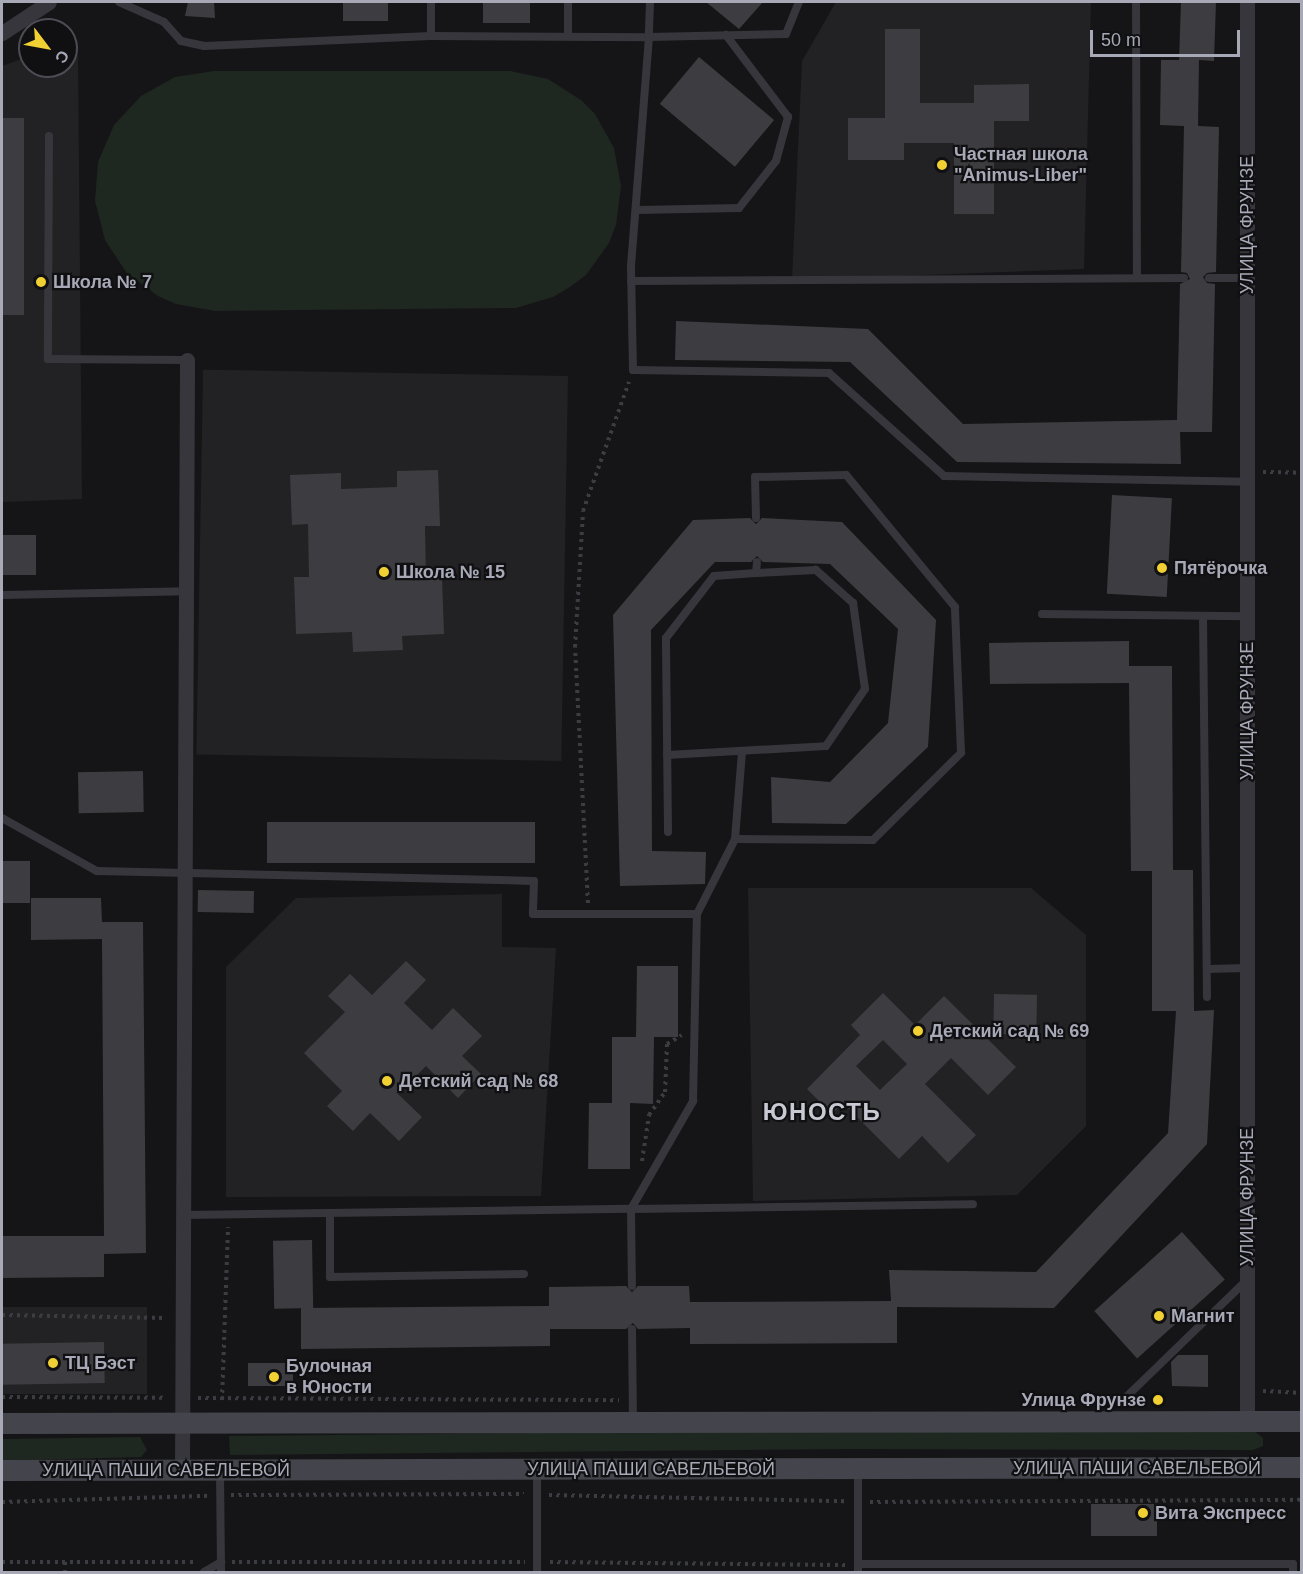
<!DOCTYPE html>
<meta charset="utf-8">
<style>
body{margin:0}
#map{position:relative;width:1303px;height:1574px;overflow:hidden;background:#151517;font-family:Helvetica,sans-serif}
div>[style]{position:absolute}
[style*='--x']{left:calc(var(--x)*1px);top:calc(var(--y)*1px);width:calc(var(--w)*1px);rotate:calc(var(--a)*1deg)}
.built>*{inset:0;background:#222124;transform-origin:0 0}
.green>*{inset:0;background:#1f2721}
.building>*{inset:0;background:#3d3d41;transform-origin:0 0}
.path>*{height:4px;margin-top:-2px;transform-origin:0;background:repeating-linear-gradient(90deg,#3c3d43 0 3px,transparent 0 7.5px)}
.service>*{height:8px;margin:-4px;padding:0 4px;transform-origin:4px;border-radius:4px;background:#36363c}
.minor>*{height:15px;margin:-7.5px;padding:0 7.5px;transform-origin:7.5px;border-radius:7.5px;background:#36363c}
.secondary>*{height:21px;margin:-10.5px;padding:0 10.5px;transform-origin:10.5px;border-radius:10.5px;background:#44454c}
.dots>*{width:16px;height:16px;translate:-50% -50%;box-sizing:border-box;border:3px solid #101012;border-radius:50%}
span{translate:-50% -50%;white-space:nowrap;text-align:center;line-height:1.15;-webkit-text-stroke:4.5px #101012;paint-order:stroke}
.poi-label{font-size:18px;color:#a7a9b7;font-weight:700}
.left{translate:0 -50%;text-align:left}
.right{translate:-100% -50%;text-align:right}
.street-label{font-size:18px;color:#a7a9b7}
.district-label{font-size:24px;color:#c8c9d3;font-weight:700;letter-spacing:1.5px}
.frame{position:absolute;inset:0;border:3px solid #a7a9b7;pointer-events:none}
.north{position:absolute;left:18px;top:18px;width:60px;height:60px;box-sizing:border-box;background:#101012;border:2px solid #4c4d54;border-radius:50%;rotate:122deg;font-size:16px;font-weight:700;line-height:24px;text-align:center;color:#a7a9b7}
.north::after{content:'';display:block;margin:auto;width:21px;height:27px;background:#f1d034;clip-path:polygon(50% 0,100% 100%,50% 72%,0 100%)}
.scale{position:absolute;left:1090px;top:30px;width:150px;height:27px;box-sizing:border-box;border:3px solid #a7a9b7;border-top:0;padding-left:8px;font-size:18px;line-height:21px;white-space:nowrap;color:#a7a9b7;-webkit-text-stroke:4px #101012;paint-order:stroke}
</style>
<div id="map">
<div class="built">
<i style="clip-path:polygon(836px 2px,1091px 2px,1084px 269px,792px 280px,802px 61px)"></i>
<i style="clip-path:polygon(66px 55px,78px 55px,82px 499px,2px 502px,2px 66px,30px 56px,30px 66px,66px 66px)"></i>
<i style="left:568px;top:376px;width:385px;height:365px;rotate:91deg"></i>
<i style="clip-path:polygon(748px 888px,1031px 888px,1086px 935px,1086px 1126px,1017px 1195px,753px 1201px)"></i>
<i style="clip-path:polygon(502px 894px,502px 947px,556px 948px,541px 1196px,226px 1197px,226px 967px,296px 898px)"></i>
<i style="left:2px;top:1307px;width:145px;height:87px"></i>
</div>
<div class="green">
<i style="clip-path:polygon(214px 71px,510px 71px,548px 79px,581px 100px,595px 114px,614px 148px,621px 186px,616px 225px,609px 243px,586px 275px,570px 287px,553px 297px,516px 308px,215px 311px,176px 304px,158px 296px,126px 272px,105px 240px,95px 201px,98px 162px,114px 125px,141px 96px,175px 77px)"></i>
<i style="clip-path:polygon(848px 1430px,1254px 1431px,1263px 1438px,1263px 1446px,1253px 1450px,850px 1449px,230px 1455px,229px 1436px)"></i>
<i style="clip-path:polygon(140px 1437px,147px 1450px,141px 1457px,2px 1461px,2px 1439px)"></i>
</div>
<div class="building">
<i style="clip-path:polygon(188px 2px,214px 2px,215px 18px,185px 16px)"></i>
<i style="left:343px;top:2px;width:45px;height:19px"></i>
<i style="left:483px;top:2px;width:47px;height:21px"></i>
<i style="clip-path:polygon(706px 2px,763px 2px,739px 29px)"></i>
<i style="clip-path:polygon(1181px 2px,1216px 2px,1214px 61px,1199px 60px,1198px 126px,1219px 127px,1216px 272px,1207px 273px,1203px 277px,1207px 283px,1215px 284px,1212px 432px,1180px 432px,1181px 464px,957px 462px,850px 362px,675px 360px,676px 321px,868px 329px,963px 424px,1177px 420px,1180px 284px,1190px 279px,1187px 273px,1181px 272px,1184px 126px,1160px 125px,1161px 60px,1179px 60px)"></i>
<i style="clip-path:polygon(885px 29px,920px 29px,920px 103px,974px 103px,974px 85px,1029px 84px,1029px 121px,994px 121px,994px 214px,954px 214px,954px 143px,904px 143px,904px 160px,848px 160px,848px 118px,885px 118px)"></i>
<i style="left:699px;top:57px;width:98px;height:61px;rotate:40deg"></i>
<i style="left:2px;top:118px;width:22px;height:197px"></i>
<i style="clip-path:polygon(438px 470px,440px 526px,425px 526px,426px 579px,442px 578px,444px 634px,402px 636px,403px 650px,353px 652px,352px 632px,296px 634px,294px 577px,309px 577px,308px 524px,292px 525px,290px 475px,341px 473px,341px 489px,397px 487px,397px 471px)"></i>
<i style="left:1112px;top:495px;width:60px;height:99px;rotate:3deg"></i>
<i style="clip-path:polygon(750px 518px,756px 524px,762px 518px,842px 522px,936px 620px,928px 747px,846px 824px,772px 823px,771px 777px,830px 782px,888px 723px,898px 629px,830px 564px,763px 562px,757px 556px,751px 562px,715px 562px,651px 630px,652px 851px,706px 852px,705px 884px,620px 886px,613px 615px,693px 520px)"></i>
<i style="left:2px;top:535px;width:34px;height:40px"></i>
<i style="clip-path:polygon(1129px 641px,1129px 666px,1172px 666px,1173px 870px,1193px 870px,1194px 1011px,1214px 1010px,1207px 1144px,1054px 1308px,897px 1307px,897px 1343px,690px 1344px,690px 1328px,638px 1329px,633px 1323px,626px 1329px,550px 1329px,550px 1346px,301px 1349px,301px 1308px,549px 1306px,549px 1287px,626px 1286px,632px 1292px,638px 1286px,689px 1286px,690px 1302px,891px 1301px,889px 1270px,1036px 1272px,1168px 1133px,1176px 1011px,1152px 1011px,1152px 871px,1131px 871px,1129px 683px,990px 684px,989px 643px)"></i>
<i style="left:143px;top:771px;width:41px;height:65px;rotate:89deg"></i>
<i style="left:267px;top:822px;width:268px;height:41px"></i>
<i style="left:2px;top:861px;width:28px;height:42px"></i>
<i style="left:198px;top:890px;width:56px;height:22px;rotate:1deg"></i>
<i style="clip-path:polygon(31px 898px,101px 898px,102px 922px,143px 922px,146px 1253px,104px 1254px,104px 1277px,2px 1278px,2px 1236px,104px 1236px,102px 939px,31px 940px)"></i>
<i style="clip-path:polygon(406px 961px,426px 980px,404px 1003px,432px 1030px,453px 1008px,482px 1036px,462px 1056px,481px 1074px,458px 1098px,426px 1066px,398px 1094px,422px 1117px,399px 1141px,370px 1113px,353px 1131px,327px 1106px,342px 1091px,304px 1053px,345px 1012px,328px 996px,350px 974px,372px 995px)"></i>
<i style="clip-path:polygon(637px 966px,678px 966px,678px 1037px,654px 1037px,653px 1104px,630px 1103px,630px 1169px,588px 1169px,589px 1103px,612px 1103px,612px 1037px,636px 1037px)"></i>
<i style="clip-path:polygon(evenodd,883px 993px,915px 1025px,944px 996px,1016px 1067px,988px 1095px,951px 1058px,925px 1084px,976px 1135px,948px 1163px,922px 1136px,899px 1159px,843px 1103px,832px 1114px,807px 1089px,860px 1035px,851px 1025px,883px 993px,883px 1040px,907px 1064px,880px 1090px,856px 1066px,883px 1040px)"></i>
<i style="left:994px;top:994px;width:43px;height:40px;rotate:1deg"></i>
<i style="left:1182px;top:1232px;width:64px;height:118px;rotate:48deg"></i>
<i style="left:312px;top:1240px;width:68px;height:39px;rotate:89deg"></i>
<i style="left:104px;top:1342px;width:41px;height:102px;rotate:89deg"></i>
<i style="clip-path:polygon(1178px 1355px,1208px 1355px,1208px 1387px,1172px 1386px,1171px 1362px)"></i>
<i style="left:248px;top:1363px;width:45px;height:23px"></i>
<i style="left:1091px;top:1504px;width:66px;height:32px"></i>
</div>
<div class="path">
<i style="--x:1263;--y:472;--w:39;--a:1"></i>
<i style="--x:588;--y:903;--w:256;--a:-92.9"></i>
<i style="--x:575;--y:647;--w:136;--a:-86.6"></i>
<i style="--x:583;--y:511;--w:137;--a:-70.4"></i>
<i style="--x:642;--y:1161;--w:47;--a:-81.3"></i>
<i style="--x:649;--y:1115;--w:28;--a:-55"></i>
<i style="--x:665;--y:1092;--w:48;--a:-87.6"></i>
<i style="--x:667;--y:1044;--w:17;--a:-31"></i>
<i style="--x:2;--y:1315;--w:165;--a:1"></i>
<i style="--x:1263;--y:1391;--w:39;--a:3"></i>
<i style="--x:2;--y:1397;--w:164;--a:0.3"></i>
<i style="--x:198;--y:1398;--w:421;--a:0.3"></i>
<i style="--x:222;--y:1400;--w:173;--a:-88"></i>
<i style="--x:231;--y:1495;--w:293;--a:-0.2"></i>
<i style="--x:549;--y:1495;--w:296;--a:1.2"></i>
<i style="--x:2;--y:1502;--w:207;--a:-1.7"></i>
<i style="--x:870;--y:1502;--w:432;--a:-0.3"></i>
<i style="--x:2;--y:1562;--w:193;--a:0"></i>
<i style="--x:65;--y:1562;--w:10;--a:90"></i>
<i style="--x:232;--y:1562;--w:293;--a:0"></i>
<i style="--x:550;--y:1562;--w:295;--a:0.6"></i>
</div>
<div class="service">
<i style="--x:119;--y:2;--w:49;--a:24"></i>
<i style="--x:164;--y:22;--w:25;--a:48"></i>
<i style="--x:181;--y:41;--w:24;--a:12"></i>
<i style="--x:204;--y:46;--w:227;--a:-2.5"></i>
<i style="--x:431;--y:36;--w:218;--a:0.3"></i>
<i style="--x:649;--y:37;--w:231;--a:94.5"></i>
<i style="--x:631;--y:267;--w:103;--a:88.9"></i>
<i style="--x:633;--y:370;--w:196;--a:0.9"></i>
<i style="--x:829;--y:373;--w:154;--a:41.8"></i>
<i style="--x:944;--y:476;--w:303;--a:1.1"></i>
<i style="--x:568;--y:2;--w:34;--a:90"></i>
<i style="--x:650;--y:2;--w:35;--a:92"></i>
<i style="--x:649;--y:37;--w:137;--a:-1.3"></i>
<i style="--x:786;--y:34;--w:35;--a:-68"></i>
<i style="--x:1136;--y:2;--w:276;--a:89.8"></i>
<i style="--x:431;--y:36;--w:34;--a:-90"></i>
<i style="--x:49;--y:136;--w:223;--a:90.3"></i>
<i style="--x:48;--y:359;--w:139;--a:0.4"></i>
<i style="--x:638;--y:210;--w:101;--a:-1.1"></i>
<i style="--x:739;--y:208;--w:60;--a:-51.8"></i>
<i style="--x:776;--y:161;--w:46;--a:-74.7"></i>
<i style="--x:788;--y:117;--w:103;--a:-127.1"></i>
<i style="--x:1209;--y:278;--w:38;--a:0"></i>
<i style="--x:631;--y:281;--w:553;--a:-0.31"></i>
<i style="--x:2;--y:595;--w:184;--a:-1.2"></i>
<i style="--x:1042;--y:614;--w:205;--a:0.6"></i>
<i style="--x:1203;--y:616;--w:381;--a:89.4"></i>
<i style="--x:742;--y:752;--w:87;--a:94.6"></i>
<i style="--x:735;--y:839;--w:138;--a:0.4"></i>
<i style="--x:873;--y:840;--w:124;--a:-44.7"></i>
<i style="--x:961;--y:753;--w:146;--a:-92.4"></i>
<i style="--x:955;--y:607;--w:171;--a:-129.5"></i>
<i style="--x:846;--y:475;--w:91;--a:178.7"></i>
<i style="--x:755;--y:477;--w:41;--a:88.6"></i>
<i style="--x:667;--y:755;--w:159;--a:-3.2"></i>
<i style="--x:826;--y:746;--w:69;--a:-55.6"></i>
<i style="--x:865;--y:689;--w:87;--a:-97.9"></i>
<i style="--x:853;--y:603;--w:50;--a:-138.3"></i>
<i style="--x:816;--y:570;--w:60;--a:177.1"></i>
<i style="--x:756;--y:573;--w:11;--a:-85"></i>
<i style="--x:2;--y:818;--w:109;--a:29.2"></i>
<i style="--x:97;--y:871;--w:437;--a:1.3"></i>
<i style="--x:534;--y:881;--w:33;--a:92"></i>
<i style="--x:533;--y:914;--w:164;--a:0"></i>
<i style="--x:668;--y:832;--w:194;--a:-90.6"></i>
<i style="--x:666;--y:638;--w:78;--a:-52.3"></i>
<i style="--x:714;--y:576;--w:42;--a:-4.1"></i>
<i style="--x:1207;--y:969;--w:40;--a:-1.4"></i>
<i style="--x:631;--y:1209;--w:125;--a:-60.1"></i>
<i style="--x:693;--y:1101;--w:187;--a:-88.8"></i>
<i style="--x:697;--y:914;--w:84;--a:-63.1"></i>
<i style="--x:631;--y:1209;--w:342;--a:-0.8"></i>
<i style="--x:330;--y:1213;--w:64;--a:90"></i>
<i style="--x:330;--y:1277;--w:194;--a:-0.9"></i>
<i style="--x:183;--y:1215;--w:448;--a:-0.8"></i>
<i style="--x:631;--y:1209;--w:77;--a:89.3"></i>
<i style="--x:632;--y:1329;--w:91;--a:89.4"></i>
<i style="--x:1121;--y:1402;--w:174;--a:-44.1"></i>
<i style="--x:220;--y:1472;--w:100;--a:89.4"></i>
<i style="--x:858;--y:1564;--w:435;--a:0"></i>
<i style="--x:1293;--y:1564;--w:8;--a:90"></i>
<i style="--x:204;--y:1572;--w:20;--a:-30"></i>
<i style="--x:537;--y:1572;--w:103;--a:-90"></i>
<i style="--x:858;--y:1572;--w:103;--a:-90"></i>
</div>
<div class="minor">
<i style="--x:1247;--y:2;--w:1419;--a:90"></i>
<i style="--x:2;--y:33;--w:56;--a:-33.4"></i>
<i style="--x:182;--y:1470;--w:1110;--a:-89.74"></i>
</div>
<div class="secondary">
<i style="--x:2;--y:1423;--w:1300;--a:-0.09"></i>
<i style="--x:2;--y:1470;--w:1300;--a:-0.13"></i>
</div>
<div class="dots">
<i style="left:942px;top:165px;background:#f1d034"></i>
<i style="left:41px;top:282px;background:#f1d034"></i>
<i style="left:1162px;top:568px;background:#f1d034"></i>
<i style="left:384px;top:572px;background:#f1d034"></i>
<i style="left:918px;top:1031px;background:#f1d034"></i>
<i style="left:387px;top:1081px;background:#f1d034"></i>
<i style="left:1159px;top:1316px;background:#f1d034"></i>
<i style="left:53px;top:1363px;background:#f1d034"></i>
<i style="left:274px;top:1377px;background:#f1d034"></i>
<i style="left:1158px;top:1400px;background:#f1d034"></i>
<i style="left:1143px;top:1513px;background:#f1d034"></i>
</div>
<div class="poi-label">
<span class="left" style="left:954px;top:165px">Частная школа<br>"Animus-Liber"</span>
<span class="left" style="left:53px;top:282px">Школа № 7</span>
<span class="left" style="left:1174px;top:568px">Пятёрочка</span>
<span class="left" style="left:396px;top:572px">Школа № 15</span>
<span class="left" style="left:930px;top:1031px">Детский сад № 69</span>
<span class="left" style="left:399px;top:1081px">Детский сад № 68</span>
<span class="left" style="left:1171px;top:1316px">Магнит</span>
<span class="left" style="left:65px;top:1363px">ТЦ Бэст</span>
<span class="left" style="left:286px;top:1377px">Булочная<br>в Юности</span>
<span class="right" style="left:1146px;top:1400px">Улица Фрунзе</span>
<span class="left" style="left:1155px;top:1513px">Вита Экспресс</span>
</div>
<div class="street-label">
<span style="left:1247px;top:225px;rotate:-90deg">УЛИЦА ФРУНЗЕ</span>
<span style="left:1247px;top:711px;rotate:-90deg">УЛИЦА ФРУНЗЕ</span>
<span style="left:1247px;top:1197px;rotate:-90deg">УЛИЦА ФРУНЗЕ</span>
<span style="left:1137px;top:1468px">УЛИЦА ПАШИ САВЕЛЬЕВОЙ</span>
<span style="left:651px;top:1469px">УЛИЦА ПАШИ САВЕЛЬЕВОЙ</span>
<span style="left:166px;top:1470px">УЛИЦА ПАШИ САВЕЛЬЕВОЙ</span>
</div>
<div class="district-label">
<span style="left:822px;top:1112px">ЮНОСТЬ</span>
</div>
<div class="frame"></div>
<div class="north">С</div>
<div class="scale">50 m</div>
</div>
